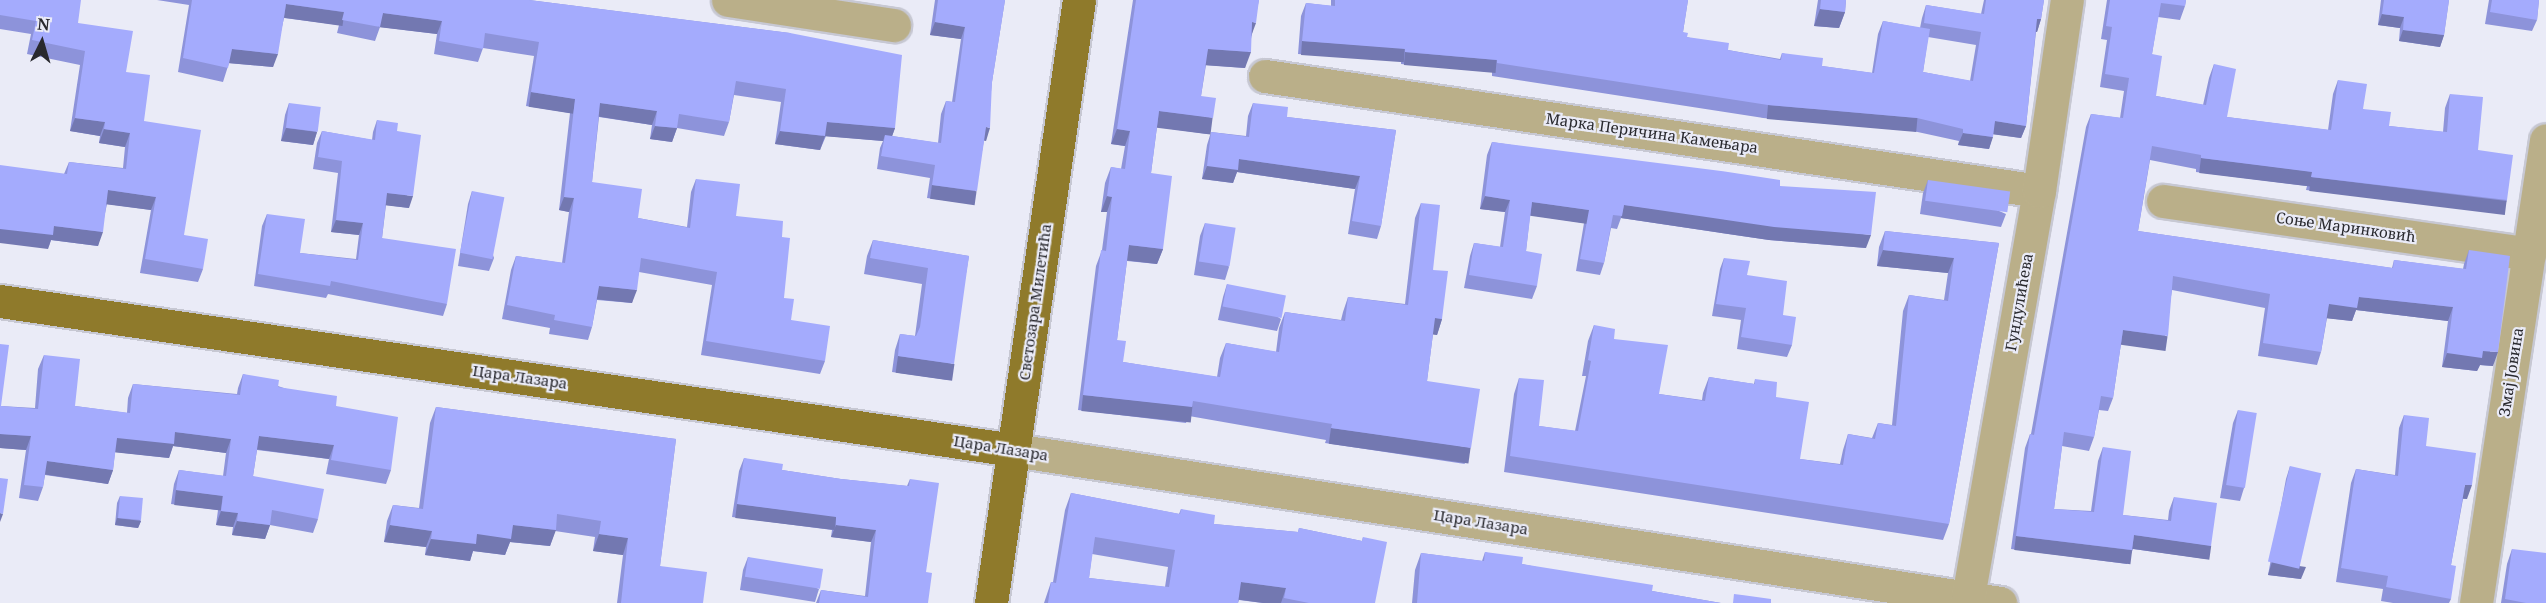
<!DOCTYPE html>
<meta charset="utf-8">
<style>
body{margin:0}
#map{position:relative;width:2546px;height:603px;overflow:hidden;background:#eaebf7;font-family:"Noto Serif",serif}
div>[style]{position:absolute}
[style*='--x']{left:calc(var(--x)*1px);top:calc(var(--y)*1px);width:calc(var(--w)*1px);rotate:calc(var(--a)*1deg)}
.roads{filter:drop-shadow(2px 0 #c7c8d3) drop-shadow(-2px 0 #c7c8d3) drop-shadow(0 2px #c7c8d3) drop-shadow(0 -2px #c7c8d3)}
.minor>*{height:33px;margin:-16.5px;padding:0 16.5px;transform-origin:16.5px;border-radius:16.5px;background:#baaf89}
.major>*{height:33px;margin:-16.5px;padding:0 16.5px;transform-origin:16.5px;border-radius:16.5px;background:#8f7a2b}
.wall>*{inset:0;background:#8d93da}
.shaded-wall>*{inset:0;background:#7378b1;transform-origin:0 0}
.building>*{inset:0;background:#a4abfd;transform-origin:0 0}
span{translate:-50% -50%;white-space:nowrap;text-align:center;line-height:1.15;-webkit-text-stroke:4.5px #eaebf7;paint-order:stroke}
.street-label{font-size:15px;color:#29292e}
.north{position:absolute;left:12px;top:12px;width:60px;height:60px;-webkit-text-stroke:4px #eaebf7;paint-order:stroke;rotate:5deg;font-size:16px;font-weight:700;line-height:24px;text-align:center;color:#29292e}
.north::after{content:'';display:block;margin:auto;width:21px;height:27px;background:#29292e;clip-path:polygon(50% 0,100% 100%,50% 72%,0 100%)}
</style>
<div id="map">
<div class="roads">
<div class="minor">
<i style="--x:728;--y:0;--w:168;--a:8.6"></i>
<i style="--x:1265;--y:76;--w:782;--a:8.45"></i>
<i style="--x:2163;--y:201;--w:370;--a:8.2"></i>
<i style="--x:1014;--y:450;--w:998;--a:8.82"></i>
<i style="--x:1967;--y:603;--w:418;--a:-80.1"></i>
<i style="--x:2039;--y:191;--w:193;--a:-81.7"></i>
<i style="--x:2476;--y:603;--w:468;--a:-81.4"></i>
</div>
<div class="major">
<i style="--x:0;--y:301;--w:1025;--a:8.36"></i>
<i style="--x:991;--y:603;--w:609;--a:-81.7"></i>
</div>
</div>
<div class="wall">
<i style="clip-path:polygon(0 0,78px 23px,126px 72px,184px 235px,203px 269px,198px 282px,140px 273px,151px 210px,107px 204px,98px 246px,51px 240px,48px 249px,64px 174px,69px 162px,123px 168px,125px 147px,99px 143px,100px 136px,70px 131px,80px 65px,27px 54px,31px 34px,0 29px)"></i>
<i style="clip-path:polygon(157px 0,529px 0,790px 33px,895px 128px,892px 136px,938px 143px,941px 114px,946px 101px,952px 102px,961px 39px,930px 35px,935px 0,1005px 0,992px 82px,986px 141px,984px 140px,973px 204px,927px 198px,930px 178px,877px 169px,880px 148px,883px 141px,826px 136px,820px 150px,775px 144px,781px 102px,734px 95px,729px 122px,724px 136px,677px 128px,672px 142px,650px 139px,652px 125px,599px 117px,592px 182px,638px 218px,687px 227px,691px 192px,696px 179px,736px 216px,782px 237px,784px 298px,791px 320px,825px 361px,820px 374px,701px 355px,712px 285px,639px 272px,632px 303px,597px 300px,592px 327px,588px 340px,549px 334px,550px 328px,502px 319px,511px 270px,516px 256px,562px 263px,569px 212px,559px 210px,570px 113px,526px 106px,534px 56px,483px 48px,478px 62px,434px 54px,437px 34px,380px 27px,375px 41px,337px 33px,339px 25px,284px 18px,273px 67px,229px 63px,223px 82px,178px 72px,189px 5px)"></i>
<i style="clip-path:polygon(1133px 0,1259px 0,1245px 68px,1206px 65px,1201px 96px,1207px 134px,1157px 127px,1151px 173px,1163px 249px,1157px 264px,1127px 261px,1117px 340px,1123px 362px,1217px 377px,1220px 358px,1226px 343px,1276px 352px,1279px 328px,1285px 312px,1341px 320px,1343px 312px,1348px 297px,1405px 304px,1415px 218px,1421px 203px,1442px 319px,1437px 335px,1433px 334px,1427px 381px,1465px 464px,1325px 443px,1326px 440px,1189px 416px,1186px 423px,1078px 410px,1096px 266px,1102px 250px,1107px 212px,1101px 212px,1105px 183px,1111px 167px,1121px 169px,1125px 146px,1111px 144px)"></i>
<i style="clip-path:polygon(evenodd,1331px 0,1688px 0,1683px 32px,1687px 37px,1728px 50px,1780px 59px,1782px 53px,1822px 66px,1872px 73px,1878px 34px,1883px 21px,1920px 28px,1922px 18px,1926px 5px,1981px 14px,1984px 0,2044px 0,2041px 19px,2037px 32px,2036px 32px,2026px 126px,2021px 138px,1993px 134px,1989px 149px,1958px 145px,1959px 141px,1913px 131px,1763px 118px,1492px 76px,1492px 72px,1401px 64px,1401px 61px,1298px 54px,1301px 16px,1306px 3px,1331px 6px,1331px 0,1928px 37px,1976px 45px,1970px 81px,1923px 72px,1928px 37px)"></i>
<i style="clip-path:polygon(1818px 0,1846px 0,1845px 12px,1839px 28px,1814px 26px)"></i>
<i style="clip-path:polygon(2107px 0,2186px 0,2185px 6px,2180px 20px,2158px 17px,2152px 54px,2156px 96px,2203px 105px,2209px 78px,2214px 64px,2227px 117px,2328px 130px,2333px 94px,2338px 80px,2363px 109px,2389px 126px,2443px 132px,2445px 108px,2450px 94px,2478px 150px,2507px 200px,2502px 213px,2306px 190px,2307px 186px,2196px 172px,2196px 169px,2150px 160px,2138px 231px,2392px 268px,2394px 260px,2463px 269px,2464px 264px,2469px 250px,2493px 366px,2480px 365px,2477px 371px,2442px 367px,2448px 321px,2356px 310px,2352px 321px,2327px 318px,2321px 352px,2317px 365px,2258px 356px,2265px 308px,2172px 290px,2163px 350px,2121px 344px,2113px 398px,2108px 411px,2099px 410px,2094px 437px,2089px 451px,2062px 446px,2054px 509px,2091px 511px,2098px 461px,2103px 447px,2123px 515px,2168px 520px,2169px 511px,2174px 497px,2211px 546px,2206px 559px,2133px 549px,2127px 564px,2011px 549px,2025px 448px,2030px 434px,2031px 434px,2086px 127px,2091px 114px,2120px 118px,2124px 91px,2100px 87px,2107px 40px,2101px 39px)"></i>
<i style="clip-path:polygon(2381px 0,2449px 0,2444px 35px,2440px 47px,2399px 41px,2400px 28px,2378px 25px)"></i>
<i style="clip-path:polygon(2489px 0,2539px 0,2537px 20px,2532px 31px,2485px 24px)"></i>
<i style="clip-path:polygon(289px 103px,317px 132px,313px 145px,281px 141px,285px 115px)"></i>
<i style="clip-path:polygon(1253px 103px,1287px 117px,1396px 130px,1381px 226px,1377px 239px,1348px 234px,1355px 189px,1237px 172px,1233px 183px,1202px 179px,1207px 145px,1211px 132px,1246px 136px,1248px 116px)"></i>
<i style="clip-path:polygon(377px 120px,397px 131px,409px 208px,386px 205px,382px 238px,447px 304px,443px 316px,328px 294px,326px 298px,254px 286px,262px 226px,267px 214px,300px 253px,356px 259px,359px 235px,331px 232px,338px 173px,313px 169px,317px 143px,322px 131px,372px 140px,373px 132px)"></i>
<i style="clip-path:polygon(1492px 142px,1780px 186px,1866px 248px,1769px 240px,1621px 218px,1617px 229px,1611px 228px,1604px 263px,1600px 275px,1576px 271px,1584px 223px,1530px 215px,1526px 251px,1537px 286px,1532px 299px,1464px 288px,1470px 256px,1474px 243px,1500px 247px,1505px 212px,1480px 209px,1487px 155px)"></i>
<i style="clip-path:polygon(1928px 180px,2006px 214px,2001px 227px,1920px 214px,1923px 193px)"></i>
<i style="clip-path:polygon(472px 191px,494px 258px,489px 271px,458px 266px,468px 204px)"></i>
<i style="clip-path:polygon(1205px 223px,1229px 267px,1225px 280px,1194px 275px,1200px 236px)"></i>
<i style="clip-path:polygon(1885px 231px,1999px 243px,1949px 524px,1943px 540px,1504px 472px,1514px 394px,1519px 378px,1539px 426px,1575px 431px,1586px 376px,1582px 376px,1588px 341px,1594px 325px,1614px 339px,1659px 394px,1702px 400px,1703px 393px,1709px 377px,1754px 384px,1755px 379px,1776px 397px,1800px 459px,1840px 464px,1843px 450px,1848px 434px,1872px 438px,1878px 423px,1892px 425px,1903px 311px,1909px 295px,1944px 300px,1948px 273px,1877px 266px,1879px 247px)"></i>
<i style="clip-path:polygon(873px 240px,969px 256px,948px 380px,892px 372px,895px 350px,900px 334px,915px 336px,922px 284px,864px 274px,867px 256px)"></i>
<i style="clip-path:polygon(1724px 258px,1747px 275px,1783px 315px,1792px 345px,1787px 357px,1737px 349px,1741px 320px,1712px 316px,1720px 269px)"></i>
<i style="clip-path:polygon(1227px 284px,1281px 319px,1277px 331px,1218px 320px,1223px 297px)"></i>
<i style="clip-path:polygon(0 344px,1px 406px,35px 408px,38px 369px,44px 355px,75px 406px,127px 413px,128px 398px,133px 384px,237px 394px,238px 388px,243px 374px,336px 406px,391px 470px,386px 484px,326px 474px,329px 459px,257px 450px,253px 476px,318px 519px,313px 533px,270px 525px,265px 539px,232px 535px,233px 527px,216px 525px,218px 510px,171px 504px,174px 484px,179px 470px,223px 476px,226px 453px,173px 446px,169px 458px,115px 452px,113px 470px,108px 484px,45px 475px,43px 487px,38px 501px,19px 498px,26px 450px,0 448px)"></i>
<i style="clip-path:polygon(436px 407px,676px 439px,660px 566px,703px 603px,617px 603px,623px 555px,593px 551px,595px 537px,555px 531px,550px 546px,510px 542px,505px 555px,473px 551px,470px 561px,425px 555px,426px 547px,384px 542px,387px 521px,393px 505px,419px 508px,430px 423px)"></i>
<i style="clip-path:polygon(2238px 410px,2244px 488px,2240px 501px,2220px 498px,2233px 423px)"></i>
<i style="clip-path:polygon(2404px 415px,2426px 446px,2467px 499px,2463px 499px,2451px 565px,2451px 599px,2449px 603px,2393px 603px,2381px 601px,2383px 589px,2336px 582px,2351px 483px,2356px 469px,2395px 475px,2399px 428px)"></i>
<i style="clip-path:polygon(744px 458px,782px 470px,841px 479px,907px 486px,910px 479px,926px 572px,928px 603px,816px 603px,821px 590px,865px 596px,871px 542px,831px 537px,832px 530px,732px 517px,739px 471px)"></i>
<i style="clip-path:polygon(2290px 466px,2301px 579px,2268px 575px,2286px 479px)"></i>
<i style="clip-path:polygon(evenodd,1071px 493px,1179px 514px,1181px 509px,1214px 524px,1298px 532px,1299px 528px,1362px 541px,1363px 537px,1375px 603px,1263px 603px,1239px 600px,1238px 603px,1044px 603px,1051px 582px,1053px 582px,1065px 510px,1071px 493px,1092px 554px,1168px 567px,1165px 587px,1089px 578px,1092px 554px)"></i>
<i style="clip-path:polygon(120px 496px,141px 521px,138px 528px,115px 525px,117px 503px)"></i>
<i style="clip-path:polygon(2512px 549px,2546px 603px,2501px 603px,2507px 564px)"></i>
<i style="clip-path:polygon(1485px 552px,1522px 564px,1652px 591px,1721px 603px,1412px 603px,1415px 570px,1421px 553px,1482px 561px)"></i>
<i style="clip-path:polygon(748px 557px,819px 589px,815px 602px,740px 590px,743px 570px)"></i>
</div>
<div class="shaded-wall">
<i style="left:286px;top:4px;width:59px;height:14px;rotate:8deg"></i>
<i style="clip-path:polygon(1820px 9px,1845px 12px,1839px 28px,1814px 26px)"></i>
<i style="clip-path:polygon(383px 13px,442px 21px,437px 34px,378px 27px)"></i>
<i style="clip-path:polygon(2382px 14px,2404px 17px,2400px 28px,2378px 25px)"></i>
<i style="clip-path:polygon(2037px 19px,2041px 19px,2037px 32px,2033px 31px)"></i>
<i style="clip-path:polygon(935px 22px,965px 27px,961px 39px,930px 35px)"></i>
<i style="clip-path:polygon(1252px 22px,1256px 23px,1250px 39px)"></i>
<i style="clip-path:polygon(2403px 30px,2444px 35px,2440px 47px,2399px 41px)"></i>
<i style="left:1302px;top:41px;width:103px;height:14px;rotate:4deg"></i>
<i style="clip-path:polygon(232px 49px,278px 54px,273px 67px,227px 63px)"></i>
<i style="clip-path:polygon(1208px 49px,1251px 52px,1245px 68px,1202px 65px)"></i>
<i style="left:1405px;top:52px;width:92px;height:13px;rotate:5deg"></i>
<i style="left:531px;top:92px;width:45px;height:15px;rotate:9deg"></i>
<i style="clip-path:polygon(600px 103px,657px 111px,652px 125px,595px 116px)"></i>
<i style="left:1768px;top:105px;width:150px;height:14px;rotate:5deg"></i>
<i style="left:1159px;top:111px;width:54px;height:17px;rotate:7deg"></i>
<i style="clip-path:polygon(75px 118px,105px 122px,100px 136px,70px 131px)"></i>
<i style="clip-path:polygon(1995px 121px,2026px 126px,2021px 138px,1991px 134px)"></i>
<i style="clip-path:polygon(827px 122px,895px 128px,890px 142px,885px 135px,883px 141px,822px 136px)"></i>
<i style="clip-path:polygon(655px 126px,677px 128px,672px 142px,650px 139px)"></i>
<i style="clip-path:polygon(986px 127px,990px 128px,986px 141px,981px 140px)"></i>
<i style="clip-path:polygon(286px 128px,317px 132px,313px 145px,281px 141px)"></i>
<i style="clip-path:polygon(104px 129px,130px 133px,125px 147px,99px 143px)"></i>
<i style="clip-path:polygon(1117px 129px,1130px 131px,1125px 146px,1111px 144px)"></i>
<i style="clip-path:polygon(780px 131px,825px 136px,820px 150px,775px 144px)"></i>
<i style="clip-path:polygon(1963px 133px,1993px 137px,1989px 149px,1958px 145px)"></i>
<i style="left:2201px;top:158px;width:112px;height:15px;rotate:7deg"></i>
<i style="clip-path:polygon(1239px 159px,1360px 176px,1355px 189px,1237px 172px,1233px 183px,1202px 179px,1207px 166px)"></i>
<i style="left:2311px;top:177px;width:197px;height:14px;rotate:7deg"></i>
<i style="left:932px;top:185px;width:45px;height:14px;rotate:8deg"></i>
<i style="clip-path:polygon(108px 190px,156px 197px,151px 210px,104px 204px)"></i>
<i style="clip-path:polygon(387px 193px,413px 196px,409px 208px,383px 205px)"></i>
<i style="clip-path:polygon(1107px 196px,1112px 197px,1107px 212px,1101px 212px)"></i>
<i style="clip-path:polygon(1485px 196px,1510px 200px,1505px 212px,1480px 209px)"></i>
<i style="clip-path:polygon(564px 197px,574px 198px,569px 212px,559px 210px)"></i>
<i style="left:1532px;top:202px;width:58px;height:14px;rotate:8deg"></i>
<i style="clip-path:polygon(1624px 205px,1871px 235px,1866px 248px,1769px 240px,1621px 218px)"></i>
<i style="clip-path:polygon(336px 220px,363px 223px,359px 235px,331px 232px)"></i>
<i style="clip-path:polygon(54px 226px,103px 232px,98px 246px,51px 240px,48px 249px,0 243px,0 229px)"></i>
<i style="clip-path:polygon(1129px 245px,1163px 249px,1157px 264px,1123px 260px)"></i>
<i style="clip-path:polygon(1883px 250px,1954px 258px,1948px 273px,1877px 266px)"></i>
<i style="clip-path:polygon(599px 286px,637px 290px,632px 303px,594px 299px)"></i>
<i style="clip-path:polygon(2359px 297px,2453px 307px,2448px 321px,2356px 310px,2352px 321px,2324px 318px,2329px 304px)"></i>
<i style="clip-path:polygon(1435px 318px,1442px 319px,1437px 335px,1429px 334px)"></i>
<i style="left:2123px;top:330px;width:45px;height:15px;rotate:8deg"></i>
<i style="clip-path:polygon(2483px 351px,2498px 352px,2493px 366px,2480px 365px,2477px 371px,2442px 367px,2447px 353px)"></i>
<i style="left:898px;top:356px;width:57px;height:17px;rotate:8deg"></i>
<i style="left:1083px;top:395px;width:110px;height:16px;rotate:6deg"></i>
<i style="left:1331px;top:428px;width:141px;height:16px;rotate:8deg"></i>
<i style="clip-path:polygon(175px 432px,231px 439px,226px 453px,173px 446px,169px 458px,112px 452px,117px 438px)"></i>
<i style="clip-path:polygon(0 434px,31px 436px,26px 450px,0 448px)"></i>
<i style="clip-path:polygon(259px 436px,334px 445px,329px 459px,254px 449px)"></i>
<i style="clip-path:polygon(47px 461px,113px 470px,108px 484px,42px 474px)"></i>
<i style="clip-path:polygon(2465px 485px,2472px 485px,2467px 499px,2460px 498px)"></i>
<i style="left:176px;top:490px;width:47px;height:15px;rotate:7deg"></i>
<i style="left:737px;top:504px;width:100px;height:14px;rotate:7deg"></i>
<i style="clip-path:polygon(221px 511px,238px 513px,233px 527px,216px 525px)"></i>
<i style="clip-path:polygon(0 513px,3px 514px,0 522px)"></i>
<i style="clip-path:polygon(117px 518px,141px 521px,138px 528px,115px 525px)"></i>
<i style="clip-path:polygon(237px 521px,270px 525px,265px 539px,232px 535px)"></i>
<i style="clip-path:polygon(390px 525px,432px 531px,426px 547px,384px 542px)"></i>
<i style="clip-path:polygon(513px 525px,556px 530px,550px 546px,510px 542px,505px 555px,473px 551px,470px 561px,425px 555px,431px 539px)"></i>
<i style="clip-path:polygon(836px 525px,876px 530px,871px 542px,831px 537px)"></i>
<i style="clip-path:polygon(599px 534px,628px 538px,623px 555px,593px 551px)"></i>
<i style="left:2134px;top:535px;width:78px;height:14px;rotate:8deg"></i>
<i style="left:2016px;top:536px;width:117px;height:14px;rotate:7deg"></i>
<i style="clip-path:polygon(2272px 562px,2306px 567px,2301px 579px,2268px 575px)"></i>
<i style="clip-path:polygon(1241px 582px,1286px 588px,1281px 603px,1263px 603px,1234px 599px)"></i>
</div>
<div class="building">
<i style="clip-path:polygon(0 0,81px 0,78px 23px,133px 31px,126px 72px,150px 75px,144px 121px,201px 130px,184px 235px,208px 239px,203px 269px,145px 259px,156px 197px,108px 190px,103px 232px,54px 226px,53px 235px,0 229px,0 165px,67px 174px,69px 162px,126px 169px,130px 133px,104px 129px,105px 122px,75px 118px,85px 51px,32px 40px,36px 21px,0 15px)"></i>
<i style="clip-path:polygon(192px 0,529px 0,790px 33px,902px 55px,895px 128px,827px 122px,825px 136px,780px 131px,786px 89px,736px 81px,729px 122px,679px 114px,677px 128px,655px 126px,657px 111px,600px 103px,592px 182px,642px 189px,638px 218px,690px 228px,696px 179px,740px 184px,736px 216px,783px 221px,782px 237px,790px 238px,784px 298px,794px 299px,791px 320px,830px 326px,825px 361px,706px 341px,717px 272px,641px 258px,637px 290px,599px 286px,592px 327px,554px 320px,555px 315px,507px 305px,516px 256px,565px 263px,574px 198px,564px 197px,575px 99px,531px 92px,539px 42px,485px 33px,483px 49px,439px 41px,442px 21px,383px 13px,380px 27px,342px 20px,344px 12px,286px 4px,278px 54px,232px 49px,228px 68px,183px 58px)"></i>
<i style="clip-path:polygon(938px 0,1005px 0,992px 82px,990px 128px,986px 127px,977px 191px,932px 185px,935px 165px,881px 156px,885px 135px,941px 143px,946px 101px,955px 102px,965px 27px,935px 22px)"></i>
<i style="clip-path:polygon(1136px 0,1259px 0,1256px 23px,1252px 22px,1251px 52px,1208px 49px,1201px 96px,1216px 98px,1213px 118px,1159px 111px,1151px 173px,1172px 176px,1163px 249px,1129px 245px,1117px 340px,1126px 341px,1123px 362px,1220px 377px,1226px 343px,1279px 352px,1285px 312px,1345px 321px,1348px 297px,1408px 305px,1421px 203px,1440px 205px,1433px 270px,1448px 271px,1442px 319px,1435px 318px,1427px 381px,1480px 389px,1471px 448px,1331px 428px,1332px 424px,1193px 401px,1192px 407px,1083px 395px,1101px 250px,1106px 251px,1112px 197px,1107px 196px,1111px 167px,1125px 169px,1130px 131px,1117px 129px)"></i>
<i style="clip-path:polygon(1335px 0,1688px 0,1683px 32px,1688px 33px,1687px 37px,1729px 43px,1728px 50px,1781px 60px,1782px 53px,1823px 58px,1822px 66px,1874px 73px,1883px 21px,1930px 29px,1923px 72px,1973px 81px,1981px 32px,1924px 23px,1926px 5px,1984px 14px,1986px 0,2044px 0,2041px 19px,2037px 19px,2026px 126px,1995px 121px,1993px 137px,1963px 133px,1963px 129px,1917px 118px,1768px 105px,1497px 63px,1497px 60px,1405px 52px,1405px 49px,1302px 41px,1306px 3px,1335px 6px)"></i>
<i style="clip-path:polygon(1821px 0,1846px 0,1845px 12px,1820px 9px)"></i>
<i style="clip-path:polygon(2110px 0,2186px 0,2185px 6px,2161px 3px,2152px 54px,2162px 56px,2156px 96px,2206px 105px,2214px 64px,2236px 69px,2227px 117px,2331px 130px,2338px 80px,2367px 84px,2363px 109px,2391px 112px,2389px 126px,2447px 132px,2450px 94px,2483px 97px,2478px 150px,2513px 155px,2507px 200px,2311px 177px,2312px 172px,2201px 158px,2201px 155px,2152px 146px,2138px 231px,2393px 268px,2394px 260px,2466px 269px,2469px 250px,2510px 256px,2498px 352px,2483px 351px,2482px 358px,2447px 353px,2453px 307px,2359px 297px,2357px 308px,2329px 304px,2321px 352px,2263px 343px,2270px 294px,2173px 276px,2168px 336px,2123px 330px,2113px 398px,2101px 396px,2094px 437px,2064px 432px,2054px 509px,2094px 512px,2103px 447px,2131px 451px,2123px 515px,2171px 521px,2174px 497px,2217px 503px,2211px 546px,2134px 535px,2132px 550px,2016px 536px,2030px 434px,2034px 435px,2091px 114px,2123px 118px,2129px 78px,2105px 74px,2112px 27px,2106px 26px)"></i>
<i style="clip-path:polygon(2384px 0,2449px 0,2444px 35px,2403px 30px,2404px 17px,2382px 14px)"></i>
<i style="clip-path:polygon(2492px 0,2539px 0,2537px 20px,2490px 12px)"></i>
<i style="left:289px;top:103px;width:32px;height:25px;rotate:7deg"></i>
<i style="clip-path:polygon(1253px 103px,1288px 107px,1287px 117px,1396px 130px,1381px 226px,1352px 221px,1360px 176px,1239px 159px,1238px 170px,1207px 166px,1211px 132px,1249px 137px)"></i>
<i style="clip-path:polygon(377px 120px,398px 123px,397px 131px,421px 135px,413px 196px,387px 193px,382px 238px,456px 249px,447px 304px,331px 281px,330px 286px,258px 274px,267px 214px,305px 219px,300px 253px,358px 260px,363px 223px,336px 220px,342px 161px,318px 157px,322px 131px,375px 140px)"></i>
<i style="clip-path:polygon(1492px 142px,1728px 172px,1780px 180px,1780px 186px,1876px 192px,1871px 235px,1774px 227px,1624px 205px,1622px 216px,1613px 215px,1604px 263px,1580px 259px,1589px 210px,1532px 202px,1526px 251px,1542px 254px,1537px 286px,1469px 275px,1474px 243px,1503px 247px,1510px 200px,1485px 196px)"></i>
<i style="left:1928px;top:180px;width:83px;height:21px;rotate:8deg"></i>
<i style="left:472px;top:191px;width:33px;height:63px;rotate:11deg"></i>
<i style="left:1205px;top:223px;width:31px;height:39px;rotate:9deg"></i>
<i style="clip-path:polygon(1885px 231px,1999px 243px,1949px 524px,1510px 456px,1519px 378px,1544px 380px,1539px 426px,1578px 431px,1591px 361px,1588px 360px,1594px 325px,1615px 329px,1614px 339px,1668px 345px,1659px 394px,1705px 401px,1709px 377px,1755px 384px,1755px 379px,1777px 382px,1776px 397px,1809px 402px,1800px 459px,1843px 465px,1848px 434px,1875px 439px,1878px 423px,1896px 426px,1909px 295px,1948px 301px,1954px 258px,1883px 250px)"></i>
<i style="clip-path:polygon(873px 240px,969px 256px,954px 364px,898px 356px,900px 334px,916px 336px,920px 327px,928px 268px,870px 258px)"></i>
<i style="clip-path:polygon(1724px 258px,1750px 261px,1747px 275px,1787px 281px,1783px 315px,1796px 317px,1792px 345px,1741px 337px,1746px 308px,1716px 304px)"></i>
<i style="left:1227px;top:284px;width:60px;height:23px;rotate:11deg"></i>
<i style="clip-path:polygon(0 344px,9px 345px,1px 406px,38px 409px,44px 355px,80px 359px,75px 406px,130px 413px,133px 384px,240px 395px,243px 374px,279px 380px,278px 387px,337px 396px,336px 406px,398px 417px,391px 470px,331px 460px,334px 445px,259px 436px,253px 476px,324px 489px,318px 519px,272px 510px,270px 525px,237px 521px,238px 513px,221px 511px,223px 496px,176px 490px,179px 470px,226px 476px,231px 439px,175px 432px,174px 444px,117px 438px,113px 470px,47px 461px,43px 487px,24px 485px,31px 436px,0 434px)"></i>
<i style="clip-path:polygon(436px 407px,676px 439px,660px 566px,707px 572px,703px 603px,621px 603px,628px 538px,599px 534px,601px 521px,557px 514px,556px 530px,513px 525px,511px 539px,477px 534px,476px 544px,431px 539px,432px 531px,390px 525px,393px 505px,423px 509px)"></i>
<i style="left:2238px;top:410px;width:19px;height:76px;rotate:9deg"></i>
<i style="clip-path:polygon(2404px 415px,2429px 418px,2426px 446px,2476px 453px,2472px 485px,2465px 485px,2451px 565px,2456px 566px,2451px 599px,2386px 587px,2388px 576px,2341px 568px,2356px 469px,2398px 476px)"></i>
<i style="clip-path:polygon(744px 458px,783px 464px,782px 470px,841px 479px,909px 486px,910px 479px,939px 483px,926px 572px,932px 573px,928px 603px,819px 603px,821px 590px,868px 597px,876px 530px,836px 525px,836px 517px,737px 504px)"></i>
<i style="left:2290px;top:466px;width:32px;height:98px;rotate:13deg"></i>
<i style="clip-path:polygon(0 478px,8px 479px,3px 514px,0 513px)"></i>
<i style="clip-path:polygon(evenodd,1071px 493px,1180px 514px,1181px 509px,1215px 515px,1214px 524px,1298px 532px,1299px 528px,1362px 541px,1363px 537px,1387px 542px,1375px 603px,1309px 603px,1284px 598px,1286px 588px,1241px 582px,1238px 603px,1048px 603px,1051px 582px,1056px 583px,1071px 493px,1095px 537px,1175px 550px,1169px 587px,1089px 578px,1095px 537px)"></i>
<i style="left:120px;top:496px;width:23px;height:22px;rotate:5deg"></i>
<i style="clip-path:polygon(2512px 549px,2546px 553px,2546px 603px,2526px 603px,2505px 599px)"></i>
<i style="clip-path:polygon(1485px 552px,1523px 557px,1522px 564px,1653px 585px,1652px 591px,1721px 603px,1417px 603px,1421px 553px,1484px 561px)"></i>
<i style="left:748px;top:557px;width:76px;height:20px;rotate:9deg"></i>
<i style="clip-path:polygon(1734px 594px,1771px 599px,1771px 603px,1733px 603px)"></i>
</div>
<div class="street-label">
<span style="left:1652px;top:133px;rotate:8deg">Марка Перичина Камењара</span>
<span style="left:2346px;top:227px;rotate:8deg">Соње Маринковић</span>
<span style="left:1035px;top:302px;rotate:-82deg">Светозара Милетића</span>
<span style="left:2019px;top:302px;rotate:-80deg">Гундулићева</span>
<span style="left:2511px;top:372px;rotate:-81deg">Змај Јовина</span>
<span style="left:520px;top:377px;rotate:8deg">Цара Лазара</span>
<span style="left:1001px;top:448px;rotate:9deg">Цара Лазара</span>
<span style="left:1481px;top:522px;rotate:9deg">Цара Лазара</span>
</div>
<div class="north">N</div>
</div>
